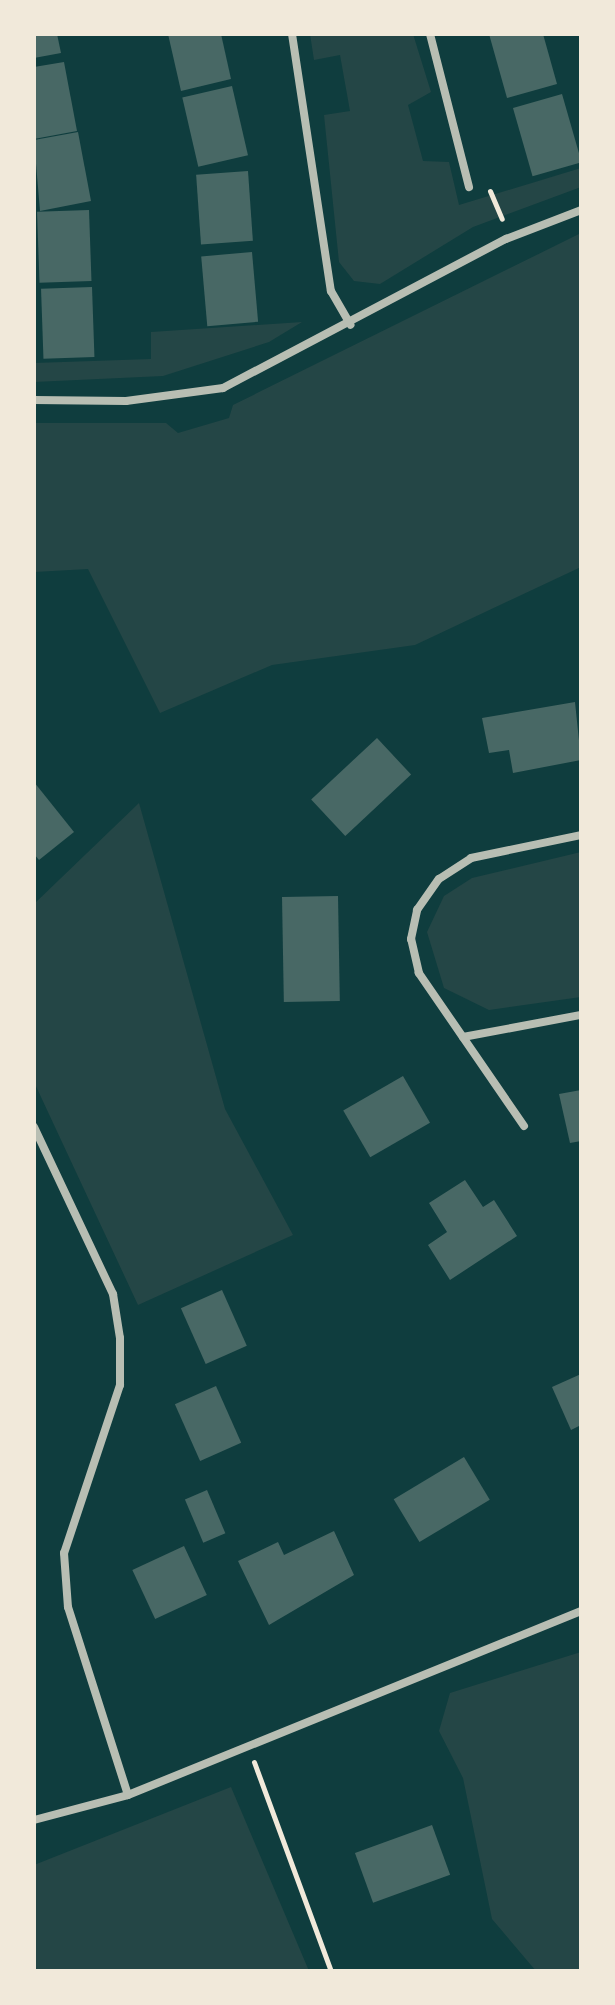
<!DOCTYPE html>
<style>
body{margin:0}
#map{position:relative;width:615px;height:2005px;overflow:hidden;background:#0f3d3e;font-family:"Golos Text",sans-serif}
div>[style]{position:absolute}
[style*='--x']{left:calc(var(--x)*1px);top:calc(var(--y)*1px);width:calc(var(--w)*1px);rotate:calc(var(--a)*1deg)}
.green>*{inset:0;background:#244646}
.building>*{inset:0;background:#486865;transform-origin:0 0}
.path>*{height:5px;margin:-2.5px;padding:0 2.5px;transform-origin:2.5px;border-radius:2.5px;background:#f1e9da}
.minor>*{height:8px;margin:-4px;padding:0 4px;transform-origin:4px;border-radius:4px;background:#b8beb3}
span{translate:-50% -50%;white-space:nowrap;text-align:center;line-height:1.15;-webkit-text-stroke:6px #f1e9da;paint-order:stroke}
.frame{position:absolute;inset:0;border:36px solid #f1e9da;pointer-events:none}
</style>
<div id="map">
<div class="green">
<i style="clip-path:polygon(310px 34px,413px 34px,431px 92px,408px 105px,423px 161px,449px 162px,459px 205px,581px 168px,581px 187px,473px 227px,380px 284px,354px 281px,339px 262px,324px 115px,350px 111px,340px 55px,314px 60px)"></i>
<i style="clip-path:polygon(581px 233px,581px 567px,415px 645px,272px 665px,160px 713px,88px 569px,34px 572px,34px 423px,166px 423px,178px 433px,229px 418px,233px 405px)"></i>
<i style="clip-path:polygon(302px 322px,269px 342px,163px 376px,34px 382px,34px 363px,151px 359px,151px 332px)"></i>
<i style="clip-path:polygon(139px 803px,225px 1109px,293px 1235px,138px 1305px,34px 1082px,34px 904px)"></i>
<i style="clip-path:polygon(581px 852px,581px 997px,489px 1010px,444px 988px,427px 932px,444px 896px,472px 878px)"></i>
<i style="clip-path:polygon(581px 1652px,581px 1971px,536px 1971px,492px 1919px,463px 1778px,439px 1731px,450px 1693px)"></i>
<i style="clip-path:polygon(231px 1787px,309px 1971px,34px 1971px,34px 1865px)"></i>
</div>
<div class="building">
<i style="clip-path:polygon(34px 34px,57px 34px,61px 53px,34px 58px)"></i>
<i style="clip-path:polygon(168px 34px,221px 34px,231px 79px,181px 91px)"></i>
<i style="clip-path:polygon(489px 34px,543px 34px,557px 84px,507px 98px)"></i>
<i style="clip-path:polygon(64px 62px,77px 131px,34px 139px,34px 67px)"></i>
<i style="left:232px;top:86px;width:71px;height:51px;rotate:77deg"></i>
<i style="left:562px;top:94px;width:71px;height:51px;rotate:74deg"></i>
<i style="clip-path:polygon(78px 132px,91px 201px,40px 211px,34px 140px)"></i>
<i style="left:248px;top:171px;width:70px;height:52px;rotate:86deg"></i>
<i style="left:89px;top:210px;width:71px;height:52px;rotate:88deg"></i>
<i style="left:252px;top:252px;width:70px;height:51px;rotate:85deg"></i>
<i style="left:92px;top:287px;width:70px;height:51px;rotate:88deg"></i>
<i style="clip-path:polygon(575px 702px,581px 760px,513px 773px,509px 750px,489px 753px,482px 718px)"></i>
<i style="left:377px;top:738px;width:50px;height:90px;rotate:47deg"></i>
<i style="clip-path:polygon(34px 782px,74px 832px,39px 860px,34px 854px)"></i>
<i style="left:338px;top:896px;width:105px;height:56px;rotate:89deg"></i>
<i style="left:403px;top:1076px;width:54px;height:69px;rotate:60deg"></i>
<i style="clip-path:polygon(581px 1090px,581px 1141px,570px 1143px,559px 1094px)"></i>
<i style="clip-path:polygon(465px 1180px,483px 1207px,494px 1200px,517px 1236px,450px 1280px,428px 1245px,447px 1232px,429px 1203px)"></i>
<i style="left:222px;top:1290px;width:61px;height:45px;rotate:66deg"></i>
<i style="clip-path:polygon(581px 1374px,581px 1425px,571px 1430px,552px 1387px)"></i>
<i style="left:216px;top:1386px;width:62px;height:45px;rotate:66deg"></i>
<i style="left:464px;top:1457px;width:50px;height:82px;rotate:59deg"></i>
<i style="left:207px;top:1490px;width:47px;height:24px;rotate:67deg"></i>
<i style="clip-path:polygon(334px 1531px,354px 1575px,269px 1625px,238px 1561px,278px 1542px,284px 1555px)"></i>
<i style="left:184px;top:1546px;width:54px;height:57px;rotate:65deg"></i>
<i style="left:432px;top:1825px;width:53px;height:82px;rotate:70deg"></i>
</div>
<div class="path">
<i style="--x:490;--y:191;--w:30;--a:67"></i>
<i style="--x:254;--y:1762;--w:223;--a:69.8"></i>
</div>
<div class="minor">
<i style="--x:292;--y:34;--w:260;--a:81.4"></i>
<i style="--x:331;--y:291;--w:39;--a:60"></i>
<i style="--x:430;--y:34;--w:158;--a:75.7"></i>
<i style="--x:34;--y:400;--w:92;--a:0.6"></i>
<i style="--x:126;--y:401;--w:98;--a:-7.6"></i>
<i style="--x:223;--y:388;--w:320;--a:-27.8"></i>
<i style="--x:506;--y:239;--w:80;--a:-21.1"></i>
<i style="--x:463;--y:1037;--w:120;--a:-10.6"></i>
<i style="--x:524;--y:1126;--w:186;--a:-124.5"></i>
<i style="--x:419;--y:973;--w:35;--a:-103"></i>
<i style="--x:411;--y:939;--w:30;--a:-78"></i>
<i style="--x:417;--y:910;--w:38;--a:-55"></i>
<i style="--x:439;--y:879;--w:38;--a:-33"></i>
<i style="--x:471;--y:858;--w:112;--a:-11.8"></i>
<i style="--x:34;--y:1127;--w:185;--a:64.7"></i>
<i style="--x:113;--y:1294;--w:45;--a:81"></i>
<i style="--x:120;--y:1338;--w:47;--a:90"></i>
<i style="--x:120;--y:1385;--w:177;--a:108.4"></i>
<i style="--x:64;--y:1553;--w:54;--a:85.8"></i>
<i style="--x:68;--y:1607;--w:197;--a:72.3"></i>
<i style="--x:34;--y:1820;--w:97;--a:-14.9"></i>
<i style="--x:128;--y:1795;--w:489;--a:-22.1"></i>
</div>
<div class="frame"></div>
</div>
